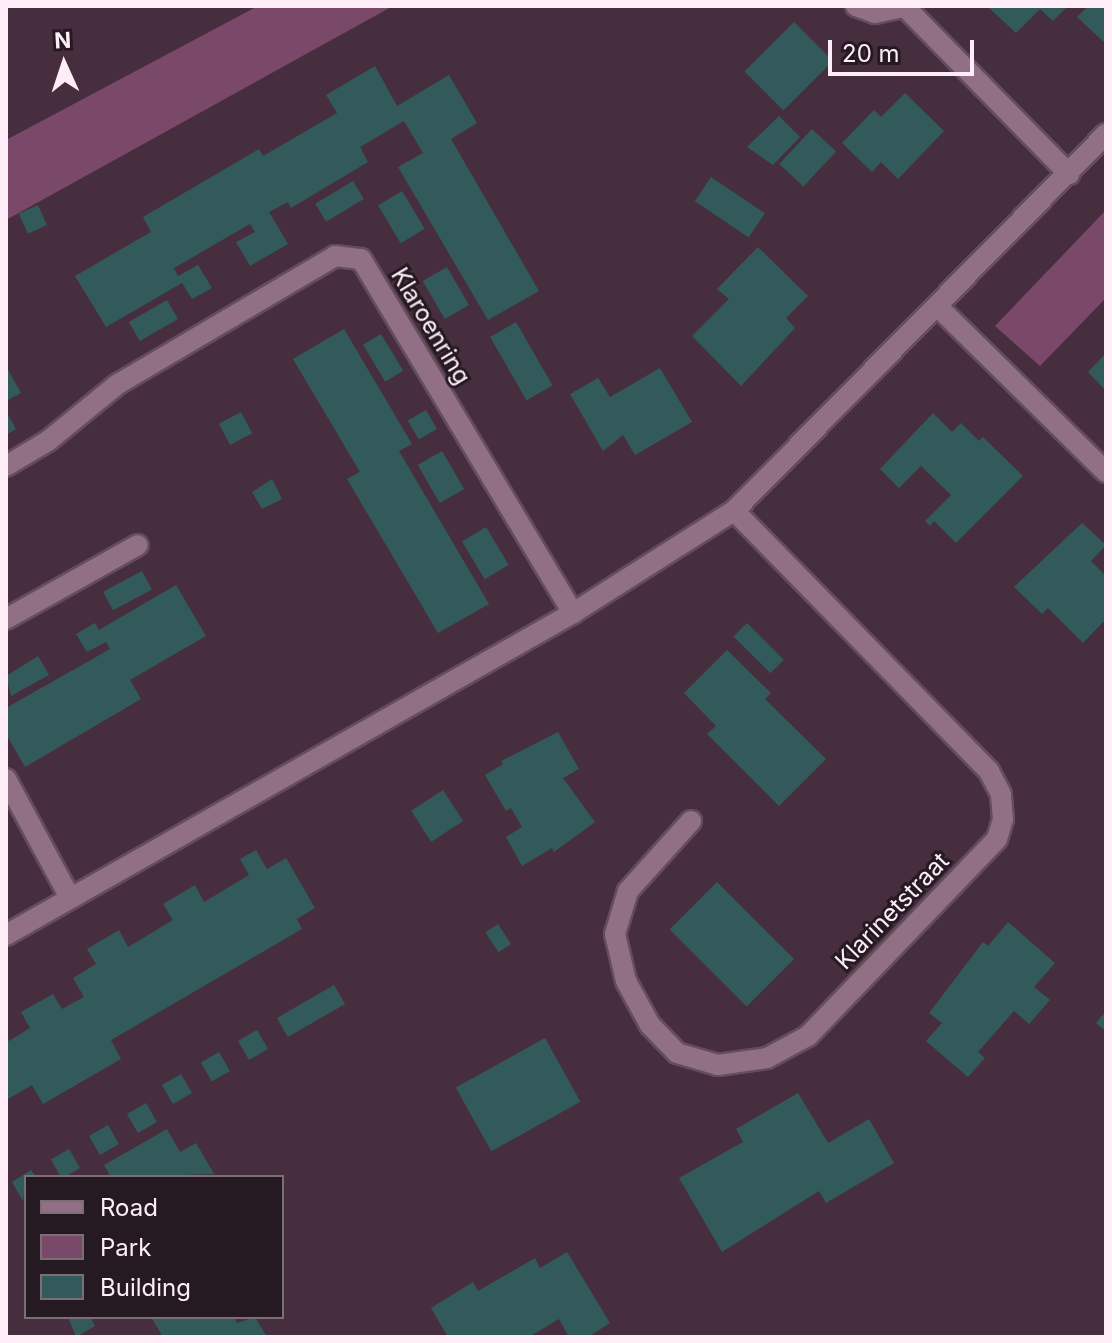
<!DOCTYPE html>
<style>
body{margin:0}
#map{position:relative;width:1112px;height:1343px;overflow:hidden;background:#472e3e;font-family:Inter,sans-serif}
div>[style]{position:absolute}
[style*='--x']{left:calc(var(--x)*1px);top:calc(var(--y)*1px);width:calc(var(--w)*1px);rotate:calc(var(--a)*1deg)}
.green>*{inset:0;background:#7a4869}
.building>*{inset:0;background:#325a5b;transform-origin:0 0}
.roads{filter:drop-shadow(2px 0 #644d5c) drop-shadow(-2px 0 #644d5c) drop-shadow(0 2px #644d5c) drop-shadow(0 -2px #644d5c)}
.minor>*{height:20px;margin:-10px;padding:0 10px;transform-origin:10px;border-radius:10px;background:#917085}
span{translate:-50% -50%;white-space:nowrap;text-align:center;line-height:1.15;-webkit-text-stroke:6px #261a22;paint-order:stroke}
.street-label{font-size:24px;color:#feedf7}
.frame{position:absolute;inset:0;border:8px solid #feedf7;pointer-events:none}
.legend{position:absolute;left:24px;top:1175px;width:260px;height:144px;box-sizing:border-box;background:#261a22;border:2px solid #7c6e77;margin:0;padding:10px 14px;list-style:none;font-size:24px;color:#feedf7}
.legend li{display:flex;align-items:center;gap:16px;height:40px}
.legend b{width:40px;border:2px solid #7c6e77}
.north{position:absolute;left:24px;top:24px;width:80px;height:80px;-webkit-text-stroke:6px #261a22;paint-order:stroke;rotate:357deg;font-size:22px;font-weight:700;line-height:32px;text-align:center;color:#feedf7}
.north::after{content:'';display:block;margin:auto;width:28px;height:36px;background:#feedf7;clip-path:polygon(50% 0,100% 100%,50% 72%,0 100%)}
.scale{position:absolute;left:828px;top:40px;width:146px;height:36px;box-sizing:border-box;border:4px solid #feedf7;border-top:0;padding-left:10px;font-size:24px;line-height:28px;white-space:nowrap;color:#feedf7;-webkit-text-stroke:6px #261a22;paint-order:stroke}
</style>
<div id="map">
<div class="green">
<i style="clip-path:polygon(258px 6px,393px 6px,6px 220px,6px 140px)"></i>
<i style="clip-path:polygon(1106px 210px,1106px 298px,1040px 366px,995px 326px)"></i>
</div>
<div class="building">
<i style="clip-path:polygon(987px 6px,1068px 6px,1053px 21px,1040px 9px,1016px 33px)"></i>
<i style="clip-path:polygon(1088px 6px,1106px 6px,1106px 44px,1077px 17px)"></i>
<i style="left:794px;top:22px;width:55px;height:70px;rotate:45deg"></i>
<i style="clip-path:polygon(375px 66px,397px 106px,449px 75px,477px 123px,451px 139px,539px 291px,488px 320px,398px 167px,423px 153px,404px 121px,360px 147px,368px 162px,291px 208px,288px 202px,269px 212px,288px 244px,250px 266px,236px 242px,255px 232px,250px 224px,174px 268px,178px 276px,198px 265px,212px 288px,192px 299px,182px 283px,106px 327px,75px 276px,151px 232px,143px 217px,259px 149px,263px 156px,337px 113px,326px 95px)"></i>
<i style="clip-path:polygon(905px 93px,944px 131px,898px 179px,881px 162px,872px 172px,842px 143px,874px 110px,881px 117px)"></i>
<i style="clip-path:polygon(779px 116px,800px 137px,773px 165px,747px 147px)"></i>
<i style="left:812px;top:129px;width:33px;height:48px;rotate:43deg"></i>
<i style="left:711px;top:177px;width:65px;height:29px;rotate:34deg"></i>
<i style="left:353px;top:181px;width:21px;height:44px;rotate:59deg"></i>
<i style="left:402px;top:191px;width:44px;height:28px;rotate:59deg"></i>
<i style="left:38px;top:205px;width:22px;height:21px;rotate:66deg"></i>
<i style="clip-path:polygon(758px 247px,808px 296px,786px 318px,795px 328px,741px 386px,692px 336px,729px 299px,717px 289px)"></i>
<i style="left:447px;top:267px;width:44px;height:28px;rotate:60deg"></i>
<i style="left:167px;top:300px;width:22px;height:44px;rotate:60deg"></i>
<i style="left:516px;top:322px;width:73px;height:30px;rotate:60deg"></i>
<i style="clip-path:polygon(344px 329px,412px 444px,399px 451px,489px 604px,438px 633px,347px 479px,360px 472px,293px 359px)"></i>
<i style="left:381px;top:334px;width:43px;height:21px;rotate:59deg"></i>
<i style="clip-path:polygon(1106px 353px,1106px 391px,1088px 372px)"></i>
<i style="clip-path:polygon(6px 366px,21px 393px,6px 401px)"></i>
<i style="clip-path:polygon(660px 368px,692px 422px,635px 455px,623px 435px,603px 451px,570px 394px,598px 378px,610px 397px)"></i>
<i style="left:426px;top:410px;width:22px;height:21px;rotate:60deg"></i>
<i style="clip-path:polygon(6px 411px,16px 429px,6px 435px)"></i>
<i style="left:241px;top:412px;width:24px;height:25px;rotate:62deg"></i>
<i style="clip-path:polygon(933px 413px,952px 432px,961px 423px,979px 441px,983px 437px,1023px 476px,956px 543px,934px 521px,930px 526px,925px 521px,951px 495px,921px 466px,899px 488px,880px 469px)"></i>
<i style="left:442px;top:451px;width:44px;height:28px;rotate:60deg"></i>
<i style="clip-path:polygon(272px 479px,282px 499px,262px 509px,252px 492px)"></i>
<i style="clip-path:polygon(1082px 523px,1106px 545px,1091px 561px,1106px 576px,1106px 619px,1083px 643px,1048px 608px,1042px 614px,1014px 587px)"></i>
<i style="left:486px;top:527px;width:44px;height:28px;rotate:59deg"></i>
<i style="left:142px;top:571px;width:21px;height:44px;rotate:62deg"></i>
<i style="clip-path:polygon(176px 585px,206px 636px,130px 680px,141px 699px,25px 767px,6px 734px,6px 708px,110px 649px,106px 642px,87px 652px,76px 634px,95px 623px,99px 630px)"></i>
<i style="left:747px;top:623px;width:52px;height:19px;rotate:45deg"></i>
<i style="clip-path:polygon(727px 650px,771px 693px,765px 699px,826px 759px,779px 806px,707px 734px,716px 726px,684px 693px)"></i>
<i style="clip-path:polygon(38px 656px,49px 675px,11px 696px,6px 676px)"></i>
<i style="clip-path:polygon(558px 732px,579px 769px,563px 778px,595px 822px,554px 852px,552px 848px,522px 866px,506px 837px,522px 827px,511px 808px,506px 811px,485px 775px,503px 764px,501px 761px)"></i>
<i style="left:443px;top:790px;width:37px;height:38px;rotate:57deg"></i>
<i style="clip-path:polygon(256px 850px,267px 869px,286px 858px,315px 908px,297px 919px,302px 929px,111px 1040px,121px 1059px,43px 1104px,32px 1085px,6px 1100px,6px 1035px,9px 1041px,30px 1028px,21px 1012px,53px 994px,62px 1009px,84px 997px,73px 978px,96px 964px,87px 949px,119px 930px,128px 947px,173px 920px,163px 904px,195px 885px,204px 902px,249px 875px,240px 859px)"></i>
<i style="left:717px;top:882px;width:109px;height:67px;rotate:45deg"></i>
<i style="clip-path:polygon(1008px 922px,1055px 963px,1034px 987px,1050px 1000px,1029px 1024px,1014px 1011px,978px 1052px,985px 1058px,968px 1077px,926px 1041px,942px 1023px,929px 1013px,983px 942px,988px 946px)"></i>
<i style="left:498px;top:924px;width:24px;height:15px;rotate:57deg"></i>
<i style="left:334px;top:985px;width:22px;height:66px;rotate:60deg"></i>
<i style="clip-path:polygon(1106px 1011px,1106px 1031px,1096px 1023px)"></i>
<i style="left:257px;top:1030px;width:22px;height:22px;rotate:60deg"></i>
<i style="left:545px;top:1038px;width:73px;height:102px;rotate:61deg"></i>
<i style="left:219px;top:1052px;width:22px;height:21px;rotate:60deg"></i>
<i style="left:181px;top:1074px;width:22px;height:22px;rotate:60deg"></i>
<i style="clip-path:polygon(798px 1093px,828px 1143px,869px 1119px,894px 1163px,826px 1203px,819px 1191px,722px 1252px,679px 1178px,743px 1142px,736px 1129px)"></i>
<i style="left:146px;top:1103px;width:22px;height:22px;rotate:60deg"></i>
<i style="left:108px;top:1125px;width:22px;height:22px;rotate:60deg"></i>
<i style="clip-path:polygon(167px 1129px,180px 1152px,196px 1143px,214px 1174px,111px 1177px,104px 1165px)"></i>
<i style="left:69px;top:1149px;width:22px;height:21px;rotate:60deg"></i>
<i style="clip-path:polygon(31px 1170px,36px 1177px,26px 1177px,23px 1201px,12px 1182px)"></i>
<i style="clip-path:polygon(567px 1252px,610px 1323px,588px 1337px,569px 1337px,559px 1319px,529px 1337px,448px 1337px,431px 1308px,473px 1282px,478px 1291px,535px 1258px,540px 1268px)"></i>
<i style="clip-path:polygon(68px 1317px,90px 1317px,95px 1326px,76px 1337px)"></i>
<i style="clip-path:polygon(151px 1317px,234px 1317px,237px 1323px,255px 1317px,267px 1337px,163px 1337px)"></i>
</div>
<div class="roads">
<div class="minor">
<i style="--x:856;--y:6;--w:20;--a:20"></i>
<i style="--x:875;--y:13;--w:33;--a:-12"></i>
<i style="--x:906;--y:8;--w:233;--a:45.5"></i>
<i style="--x:937;--y:306;--w:237;--a:44.5"></i>
<i style="--x:6;--y:466;--w:49;--a:-30.8"></i>
<i style="--x:48;--y:441;--w:90;--a:-39.2"></i>
<i style="--x:118;--y:384;--w:252;--a:-30.5"></i>
<i style="--x:335;--y:256;--w:26;--a:7"></i>
<i style="--x:361;--y:259;--w:413;--a:59.1"></i>
<i style="--x:6;--y:619;--w:151;--a:-29.3"></i>
<i style="--x:6;--y:779;--w:135;--a:61.7"></i>
<i style="--x:691;--y:821;--w:94;--a:132"></i>
<i style="--x:628;--y:891;--w:45;--a:106.8"></i>
<i style="--x:615;--y:934;--w:48;--a:76.8"></i>
<i style="--x:626;--y:981;--w:50;--a:61.4"></i>
<i style="--x:650;--y:1025;--w:39;--a:46"></i>
<i style="--x:677;--y:1053;--w:43;--a:16.3"></i>
<i style="--x:718;--y:1065;--w:49;--a:-8.1"></i>
<i style="--x:767;--y:1058;--w:47;--a:-28.2"></i>
<i style="--x:808;--y:1036;--w:273;--a:-46.2"></i>
<i style="--x:997;--y:839;--w:21;--a:-73"></i>
<i style="--x:1003;--y:819;--w:25;--a:-95"></i>
<i style="--x:1001;--y:794;--w:26;--a:-118"></i>
<i style="--x:989;--y:771;--w:364;--a:-134.4"></i>
<i style="--x:6;--y:935;--w:652;--a:-29.59"></i>
<i style="--x:573;--y:613;--w:191;--a:-32.4"></i>
<i style="--x:734;--y:511;--w:530;--a:-45.38"></i>
</div>
</div>
<div class="street-label">
<span style="left:431px;top:326px;rotate:59deg">Klaroenring</span>
<span style="left:892px;top:911px;rotate:-46deg">Klarinetstraat</span>
</div>
<div class="frame"></div>
<ul class="legend">
<li><b style="height:10px;background:#917085"></b>Road</li>
<li><b style="height:22px;background:#7a4869"></b>Park</li>
<li><b style="height:22px;background:#325a5b"></b>Building</li>
</ul>
<div class="north">N</div>
<div class="scale">20 m</div>
</div>
